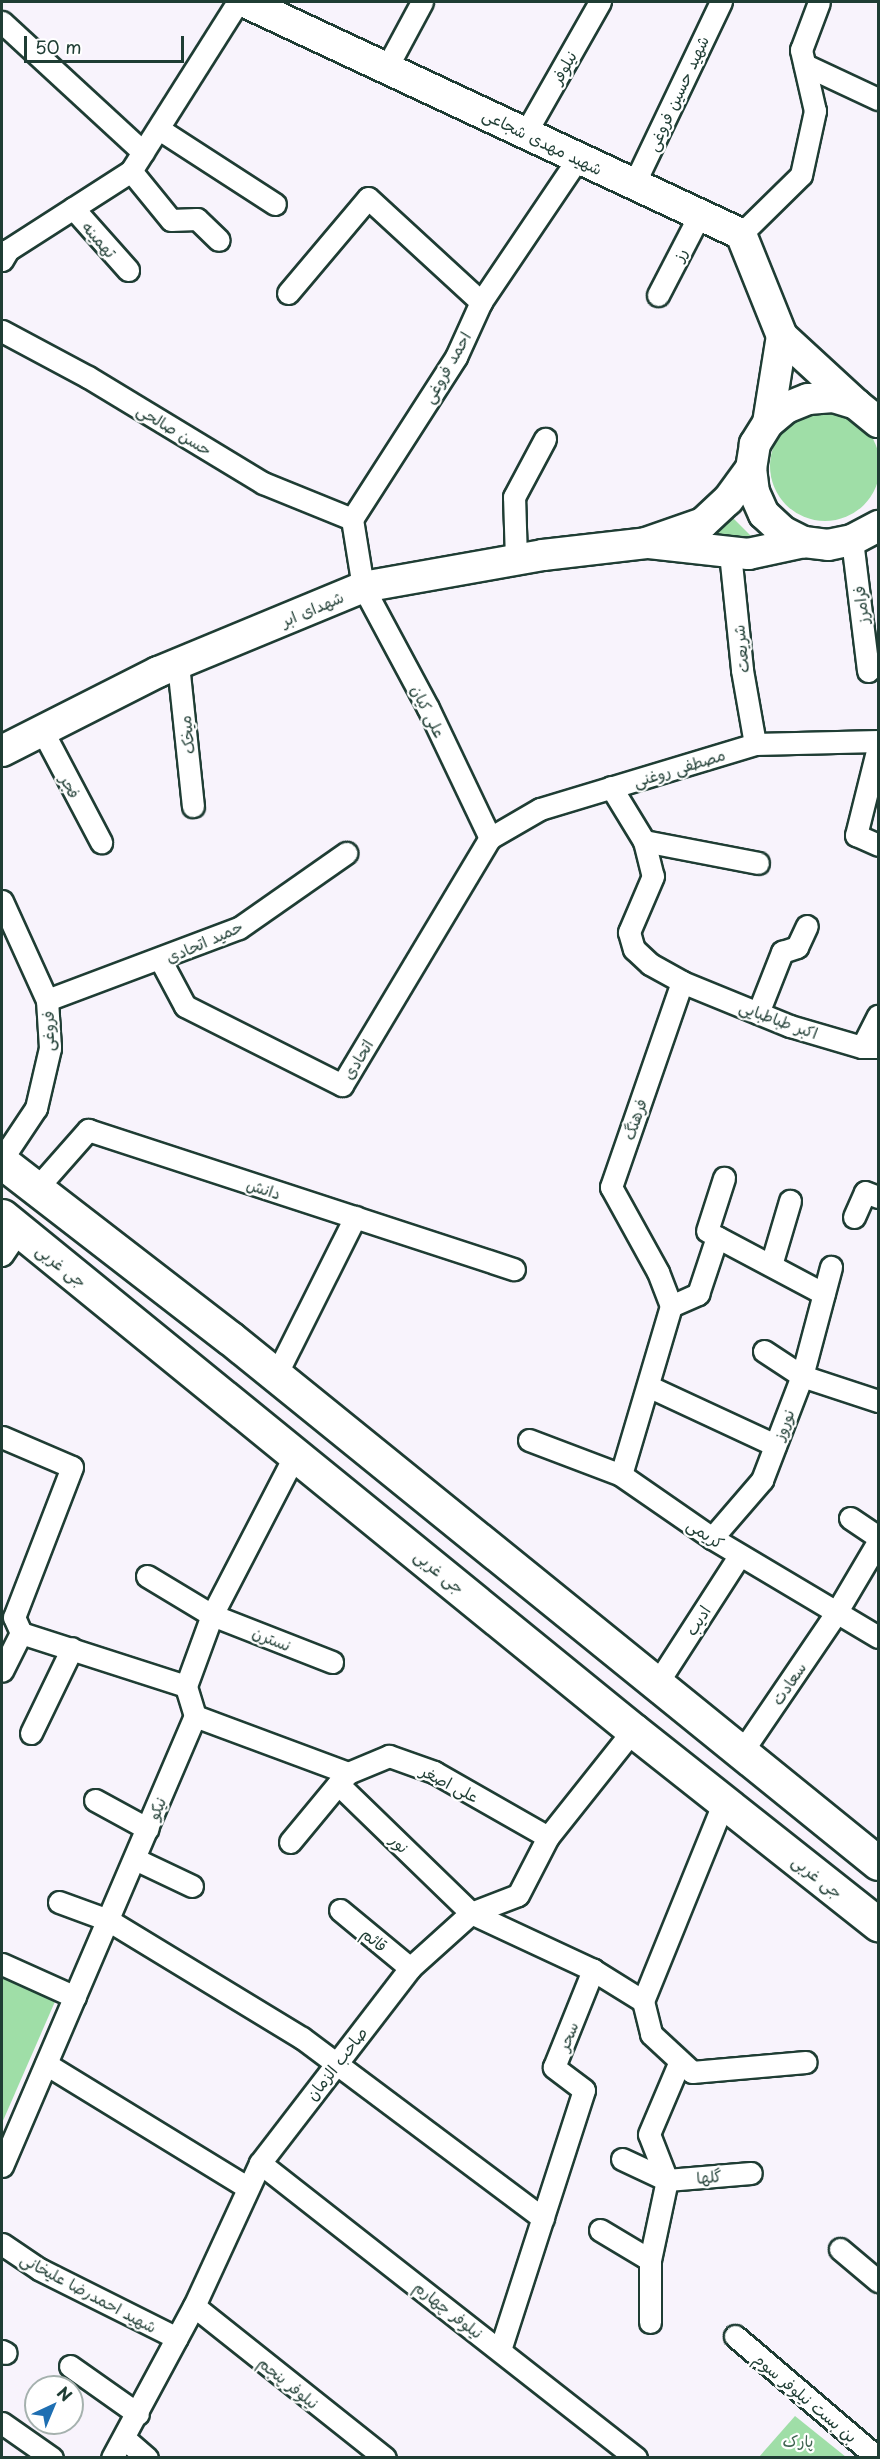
<!DOCTYPE html>
<meta charset="utf-8">
<style>
body{margin:0}
#map{position:relative;width:880px;height:2459px;overflow:hidden;background:#f8f3fc;font-family:"Playpen Sans","Playpen Sans Arabic",sans-serif}
div>[style]{position:absolute}
[style*='--x']{left:calc(var(--x)*1px);top:calc(var(--y)*1px);width:calc(var(--w)*1px);rotate:calc(var(--a)*1deg)}
.green>*{inset:0;background:#9fdea7}
.round{border-radius:50%}
.roads{filter:drop-shadow(2px 0 #1f3d34) drop-shadow(-2px 0 #1f3d34) drop-shadow(0 2px #1f3d34) drop-shadow(0 -2px #1f3d34)}
.street>*{height:21px;margin:-10.5px;padding:0 10.5px;transform-origin:10.5px;border-radius:10.5px;background:#fff}
.secondary>*{height:30px;margin:-15px;padding:0 15px;transform-origin:15px;border-radius:15px;background:#fff}
.primary>*{height:33px;margin:-16.5px;padding:0 16.5px;transform-origin:16.5px;border-radius:16.5px;background:#fff}
span{translate:-50% -50%;white-space:nowrap;text-align:center;line-height:1.15;-webkit-text-stroke:4.5px #fff;paint-order:stroke}
.street-label{font-size:16px;color:#1f3d34}
.park-label{font-size:16px;color:#3f6551}
.frame{position:absolute;inset:0;border:3px solid #1f3d34;pointer-events:none}
.north{position:absolute;left:24px;top:2375px;width:60px;height:60px;box-sizing:border-box;background:#fff;border:2px solid #a5b1ae;border-radius:50%;rotate:44deg;font-size:16px;font-weight:700;line-height:24px;text-align:center;color:#1f3d34}
.north::after{content:'';display:block;margin:auto;width:21px;height:27px;background:#1f6fb2;clip-path:polygon(50% 0,100% 100%,50% 72%,0 100%)}
.scale{position:absolute;left:24px;top:36px;width:160px;height:27px;box-sizing:border-box;border:3px solid #1f3d34;border-top:0;padding-left:8px;font-size:18px;line-height:21px;white-space:nowrap;color:#1f3d34;-webkit-text-stroke:4px #fff;paint-order:stroke}
</style>
<div id="map">
<div class="green">
<i class="round" style="left:770px;top:411px;width:110px;height:110px"></i>
<i style="clip-path:polygon(729px 507px,734px 519px,756px 541px,681px 544px)"></i>
<i style="clip-path:polygon(2px 1974px,57px 1997px,2px 2123px)"></i>
<i style="clip-path:polygon(795px 2416px,846px 2457px,759px 2457px)"></i>
</div>
<div class="roads">
<div class="street">
<i style="--x:2;--y:22;--w:192;--a:42.7"></i>
<i style="--x:805;--y:65;--w:81;--a:25"></i>
<i style="--x:387;--y:67;--w:74;--a:-61.7"></i>
<i style="--x:159;--y:129;--w:138;--a:32.9"></i>
<i style="--x:526;--y:132;--w:150;--a:-60.4"></i>
<i style="--x:131;--y:171;--w:63;--a:50.8"></i>
<i style="--x:171;--y:220;--w:26;--a:-2"></i>
<i style="--x:197;--y:219;--w:30;--a:44"></i>
<i style="--x:634;--y:184;--w:202;--a:-64.5"></i>
<i style="--x:73;--y:208;--w:83;--a:48.4"></i>
<i style="--x:741;--y:234;--w:84;--a:-44.5"></i>
<i style="--x:801;--y:175;--w:66;--a:-77.7"></i>
<i style="--x:815;--y:111;--w:63;--a:-102.9"></i>
<i style="--x:801;--y:50;--w:51;--a:-69.4"></i>
<i style="--x:2;--y:260;--w:12;--a:-59"></i>
<i style="--x:8;--y:250;--w:146;--a:-32.7"></i>
<i style="--x:131;--y:171;--w:200;--a:-57.7"></i>
<i style="--x:288;--y:293;--w:124;--a:-49.9"></i>
<i style="--x:368;--y:198;--w:154;--a:42.6"></i>
<i style="--x:658;--y:295;--w:91;--a:-62.6"></i>
<i style="--x:2;--y:331;--w:98;--a:28.1"></i>
<i style="--x:88;--y:377;--w:205;--a:31.2"></i>
<i style="--x:263;--y:483;--w:96;--a:22"></i>
<i style="--x:852;--y:540;--w:132;--a:83"></i>
<i style="--x:730;--y:553;--w:118;--a:84.1"></i>
<i style="--x:742;--y:670;--w:75;--a:80"></i>
<i style="--x:516;--y:559;--w:62;--a:-91.8"></i>
<i style="--x:514;--y:497;--w:66;--a:-61.9"></i>
<i style="--x:178;--y:664;--w:143;--a:84"></i>
<i style="--x:42;--y:730;--w:127;--a:62.2"></i>
<i style="--x:878;--y:747;--w:91;--a:104"></i>
<i style="--x:856;--y:835;--w:24;--a:24"></i>
<i style="--x:611;--y:787;--w:63;--a:58.6"></i>
<i style="--x:644;--y:841;--w:36;--a:76"></i>
<i style="--x:653;--y:876;--w:61;--a:113.2"></i>
<i style="--x:629;--y:932;--w:18;--a:74"></i>
<i style="--x:634;--y:949;--w:22;--a:43"></i>
<i style="--x:650;--y:964;--w:37;--a:29"></i>
<i style="--x:682;--y:982;--w:217;--a:109.1"></i>
<i style="--x:611;--y:1187;--w:97;--a:61.1"></i>
<i style="--x:658;--y:1272;--w:36;--a:69"></i>
<i style="--x:671;--y:1306;--w:176;--a:106.5"></i>
<i style="--x:490;--y:838;--w:144;--a:-115.5"></i>
<i style="--x:428;--y:708;--w:137;--a:-118.2"></i>
<i style="--x:363;--y:587;--w:69;--a:-99.2"></i>
<i style="--x:352;--y:519;--w:193;--a:-57.3"></i>
<i style="--x:456;--y:357;--w:60;--a:-65.6"></i>
<i style="--x:481;--y:302;--w:174;--a:-56"></i>
<i style="--x:644;--y:841;--w:116;--a:10.9"></i>
<i style="--x:2;--y:901;--w:109;--a:65.6"></i>
<i style="--x:47;--y:1000;--w:48;--a:86.4"></i>
<i style="--x:50;--y:1048;--w:62;--a:103.1"></i>
<i style="--x:36;--y:1108;--w:61;--a:123.7"></i>
<i style="--x:161;--y:961;--w:51;--a:61.9"></i>
<i style="--x:185;--y:1006;--w:176;--a:26.7"></i>
<i style="--x:342;--y:1085;--w:288;--a:-59.1"></i>
<i style="--x:490;--y:838;--w:58;--a:-30.1"></i>
<i style="--x:540;--y:809;--w:225;--a:-16.8"></i>
<i style="--x:755;--y:744;--w:123;--a:-1.4"></i>
<i style="--x:682;--y:982;--w:117;--a:22.2"></i>
<i style="--x:790;--y:1026;--w:75;--a:16.3"></i>
<i style="--x:862;--y:1047;--w:16;--a:0"></i>
<i style="--x:47;--y:1000;--w:205;--a:-20.6"></i>
<i style="--x:239;--y:928;--w:131;--a:-35"></i>
<i style="--x:758;--y:1013;--w:66;--a:-68.5"></i>
<i style="--x:782;--y:952;--w:16;--a:-18"></i>
<i style="--x:797;--y:947;--w:23;--a:-65"></i>
<i style="--x:862;--y:1047;--w:35;--a:-63"></i>
<i style="--x:36;--y:1189;--w:79;--a:-48.6"></i>
<i style="--x:88;--y:1130;--w:448;--a:18.1"></i>
<i style="--x:854;--y:1217;--w:27;--a:-66"></i>
<i style="--x:865;--y:1192;--w:14;--a:21"></i>
<i style="--x:707;--y:1231;--w:56;--a:-72.2"></i>
<i style="--x:2;--y:1255;--w:30;--a:-56"></i>
<i style="--x:771;--y:1265;--w:67;--a:-73.5"></i>
<i style="--x:671;--y:1306;--w:30;--a:-24"></i>
<i style="--x:698;--y:1294;--w:60;--a:-71.6"></i>
<i style="--x:717;--y:1237;--w:121;--a:28"></i>
<i style="--x:764;--y:1351;--w:45;--a:33.3"></i>
<i style="--x:802;--y:1376;--w:80;--a:18.2"></i>
<i style="--x:276;--y:1375;--w:177;--a:-63.4"></i>
<i style="--x:650;--y:1387;--w:138;--a:24.9"></i>
<i style="--x:2;--y:1437;--w:76;--a:23.2"></i>
<i style="--x:72;--y:1467;--w:161;--a:111.1"></i>
<i style="--x:14;--y:1617;--w:17;--a:66"></i>
<i style="--x:21;--y:1633;--w:42;--a:116.6"></i>
<i style="--x:529;--y:1440;--w:98;--a:20.8"></i>
<i style="--x:621;--y:1475;--w:111;--a:34.7"></i>
<i style="--x:712;--y:1538;--w:193;--a:30.8"></i>
<i style="--x:850;--y:1518;--w:34;--a:34"></i>
<i style="--x:712;--y:1538;--w:77;--a:-49.2"></i>
<i style="--x:762;--y:1480;--w:111;--a:-69"></i>
<i style="--x:802;--y:1376;--w:113;--a:-75.1"></i>
<i style="--x:147;--y:1576;--w:76;--a:31"></i>
<i style="--x:212;--y:1615;--w:129;--a:21.4"></i>
<i style="--x:21;--y:1633;--w:173;--a:17.8"></i>
<i style="--x:656;--y:1685;--w:153;--a:-57.2"></i>
<i style="--x:195;--y:1716;--w:163;--a:20.4"></i>
<i style="--x:31;--y:1733;--w:94;--a:-64.2"></i>
<i style="--x:741;--y:1753;--w:169;--a:-55.8"></i>
<i style="--x:836;--y:1613;--w:82;--a:-59.4"></i>
<i style="--x:95;--y:1800;--w:60;--a:28.7"></i>
<i style="--x:548;--y:1837;--w:131;--a:-150.3"></i>
<i style="--x:434;--y:1772;--w:48;--a:-160.4"></i>
<i style="--x:389;--y:1756;--w:44;--a:157.5"></i>
<i style="--x:348;--y:1773;--w:15;--a:132"></i>
<i style="--x:338;--y:1784;--w:185;--a:44.1"></i>
<i style="--x:471;--y:1913;--w:135;--a:25"></i>
<i style="--x:290;--y:1842;--w:75;--a:-50.4"></i>
<i style="--x:135;--y:1859;--w:63;--a:25.3"></i>
<i style="--x:59;--y:1902;--w:52;--a:20.2"></i>
<i style="--x:108;--y:1920;--w:227;--a:31.3"></i>
<i style="--x:302;--y:2038;--w:301;--a:36.8"></i>
<i style="--x:340;--y:1910;--w:91;--a:39.6"></i>
<i style="--x:2;--y:1964;--w:80;--a:24.3"></i>
<i style="--x:643;--y:2001;--w:34;--a:76"></i>
<i style="--x:651;--y:2034;--w:56;--a:42.8"></i>
<i style="--x:692;--y:2072;--w:114;--a:-5"></i>
<i style="--x:46;--y:2064;--w:236;--a:31.5"></i>
<i style="--x:622;--y:2159;--w:50;--a:25"></i>
<i style="--x:667;--y:2180;--w:84;--a:-4.8"></i>
<i style="--x:260;--y:2163;--w:478;--a:38.1"></i>
<i style="--x:2;--y:2166;--w:490;--a:-66.8"></i>
<i style="--x:195;--y:1716;--w:31;--a:-107"></i>
<i style="--x:186;--y:1686;--w:76;--a:-69.9"></i>
<i style="--x:212;--y:1615;--w:182;--a:-62.6"></i>
<i style="--x:600;--y:2230;--w:58;--a:31"></i>
<i style="--x:2;--y:2244;--w:45;--a:34"></i>
<i style="--x:39;--y:2269;--w:154;--a:26.6"></i>
<i style="--x:840;--y:2249;--w:50;--a:40.1"></i>
<i style="--x:194;--y:2306;--w:244;--a:38.5"></i>
<i style="--x:650;--y:2322;--w:62;--a:-90"></i>
<i style="--x:650;--y:2260;--w:82;--a:-78"></i>
<i style="--x:667;--y:2180;--w:49;--a:-111.4"></i>
<i style="--x:649;--y:2134;--w:79;--a:-67"></i>
<i style="--x:735;--y:2336;--w:188;--a:40.5"></i>
<i style="--x:500;--y:2350;--w:273;--a:-72.1"></i>
<i style="--x:584;--y:2090;--w:38;--a:-143"></i>
<i style="--x:554;--y:2067;--w:105;--a:-68.1"></i>
<i style="--x:593;--y:1970;--w:59;--a:31.8"></i>
<i style="--x:643;--y:2001;--w:215;--a:-67.9"></i>
<i style="--x:2;--y:2351;--w:4;--a:27"></i>
<i style="--x:70;--y:2366;--w:83;--a:35.2"></i>
<i style="--x:2;--y:2423;--w:61;--a:35"></i>
<i style="--x:125;--y:2439;--w:29;--a:41"></i>
<i style="--x:112;--y:2458;--w:173;--a:-61.7"></i>
<i style="--x:194;--y:2306;--w:157;--a:-65.2"></i>
<i style="--x:260;--y:2163;--w:246;--a:-52.4"></i>
<i style="--x:410;--y:1968;--w:82;--a:-42"></i>
<i style="--x:471;--y:1913;--w:50;--a:-21"></i>
<i style="--x:518;--y:1895;--w:65;--a:-62.7"></i>
<i style="--x:548;--y:1837;--w:137;--a:-51.5"></i>
</div>
<div class="secondary">
<i style="--x:245;--y:2;--w:548;--a:25.07"></i>
<i style="--x:741;--y:234;--w:110;--a:68.1"></i>
<i style="--x:782;--y:336;--w:100;--a:42.6"></i>
<i style="--x:878;--y:422;--w:28;--a:-141"></i>
<i style="--x:856;--y:404;--w:24;--a:-163"></i>
<i style="--x:833;--y:397;--w:25;--a:175"></i>
<i style="--x:808;--y:399;--w:24;--a:158"></i>
<i style="--x:786;--y:408;--w:23;--a:140"></i>
<i style="--x:768;--y:423;--w:25;--a:122"></i>
<i style="--x:755;--y:444;--w:24;--a:99"></i>
<i style="--x:751;--y:468;--w:24;--a:83"></i>
<i style="--x:754;--y:492;--w:24;--a:66"></i>
<i style="--x:764;--y:514;--w:25;--a:43"></i>
<i style="--x:782;--y:531;--w:25;--a:27"></i>
<i style="--x:804;--y:542;--w:24;--a:7"></i>
<i style="--x:828;--y:545;--w:25;--a:-12"></i>
<i style="--x:852;--y:540;--w:30;--a:-28"></i>
<i style="--x:768;--y:423;--w:88;--a:-80.9"></i>
<i style="--x:649;--y:543;--w:100;--a:6.3"></i>
<i style="--x:748;--y:554;--w:57;--a:-12.1"></i>
<i style="--x:2;--y:751;--w:175;--a:-26.9"></i>
<i style="--x:158;--y:672;--w:222;--a:-22.5"></i>
<i style="--x:363;--y:587;--w:183;--a:-10.1"></i>
<i style="--x:543;--y:555;--w:104;--a:-6.6"></i>
<i style="--x:646;--y:543;--w:60;--a:-19.3"></i>
<i style="--x:703;--y:523;--w:34;--a:-43"></i>
<i style="--x:728;--y:500;--w:39;--a:-54"></i>
</div>
<div class="primary">
<i style="--x:2;--y:1162;--w:288;--a:37.7"></i>
<i style="--x:230;--y:1338;--w:834;--a:39.01"></i>
<i style="--x:2;--y:1216;--w:814;--a:39.17"></i>
<i style="--x:633;--y:1730;--w:313;--a:38.4"></i>
</div>
</div>
<div class="street-label">
<span style="left:563px;top:67px;rotate:-60deg">نیلوفر</span>
<span style="left:677px;top:93px;rotate:-65deg">شهید حسین فروغی</span>
<span style="left:543px;top:141px;rotate:26deg">شهید مهدی شجاعی</span>
<span style="left:100px;top:239px;rotate:49deg">تهمینه</span>
<span style="left:679px;top:254px;rotate:-63deg">رز</span>
<span style="left:446px;top:367px;rotate:-60deg">احمد فروغی</span>
<span style="left:175px;top:429px;rotate:31deg">حسن صالحی</span>
<span style="left:860px;top:605px;rotate:-97deg">فرامرز</span>
<span style="left:312px;top:608px;rotate:-23deg">شهدای ابر</span>
<span style="left:740px;top:649px;rotate:-96deg">شریعت</span>
<span style="left:429px;top:711px;rotate:63deg">علی کیان</span>
<span style="left:186px;top:735px;rotate:-96deg">میخک</span>
<span style="left:679px;top:767px;rotate:-17deg">مصطفی روغنی</span>
<span style="left:71px;top:786px;rotate:62deg">فجر</span>
<span style="left:204px;top:941px;rotate:-24deg">حمید اتحادی</span>
<span style="left:779px;top:1019px;rotate:20deg">اکبر طباطبایی</span>
<span style="left:47px;top:1031px;rotate:-90deg">فروغی</span>
<span style="left:357px;top:1059px;rotate:-59deg">اتحادی</span>
<span style="left:634px;top:1119px;rotate:-71deg">فرهنگ</span>
<span style="left:264px;top:1188px;rotate:18deg">دانش</span>
<span style="left:62px;top:1265px;rotate:38deg">جی غربی</span>
<span style="left:783px;top:1424px;rotate:-69deg">نوروز</span>
<span style="left:706px;top:1533px;rotate:34deg">کریمی</span>
<span style="left:440px;top:1571px;rotate:39deg">جی غربی</span>
<span style="left:697px;top:1620px;rotate:-57deg">ادیب</span>
<span style="left:272px;top:1638px;rotate:22deg">نسترن</span>
<span style="left:788px;top:1683px;rotate:-56deg">سعادت</span>
<span style="left:450px;top:1783px;rotate:27deg">علی اصغر</span>
<span style="left:156px;top:1808px;rotate:-67deg">نیکو</span>
<span style="left:400px;top:1843px;rotate:44deg">نور</span>
<span style="left:818px;top:1876px;rotate:38deg">جی غربی</span>
<span style="left:375px;top:1939px;rotate:39deg">قائم</span>
<span style="left:567px;top:2036px;rotate:-68deg">سحر</span>
<span style="left:336px;top:2063px;rotate:-52deg">صاحب الزمان</span>
<span style="left:709px;top:2176px;rotate:-5deg">گلها</span>
<span style="left:89px;top:2292px;rotate:28deg">شهید احمدرضا علیخانی</span>
<span style="left:449px;top:2309px;rotate:38deg">نیلوفر چهارم</span>
<span style="left:289px;top:2382px;rotate:39deg">نیلوفر پنجم</span>
<span style="left:806px;top:2397px;rotate:40deg">بن بست نیلوفر سوم</span>
</div>
<div class="park-label">
<span style="left:798px;top:2440px">پارک</span>
</div>
<div class="frame"></div>
<div class="north">N</div>
<div class="scale">50 m</div>
</div>
